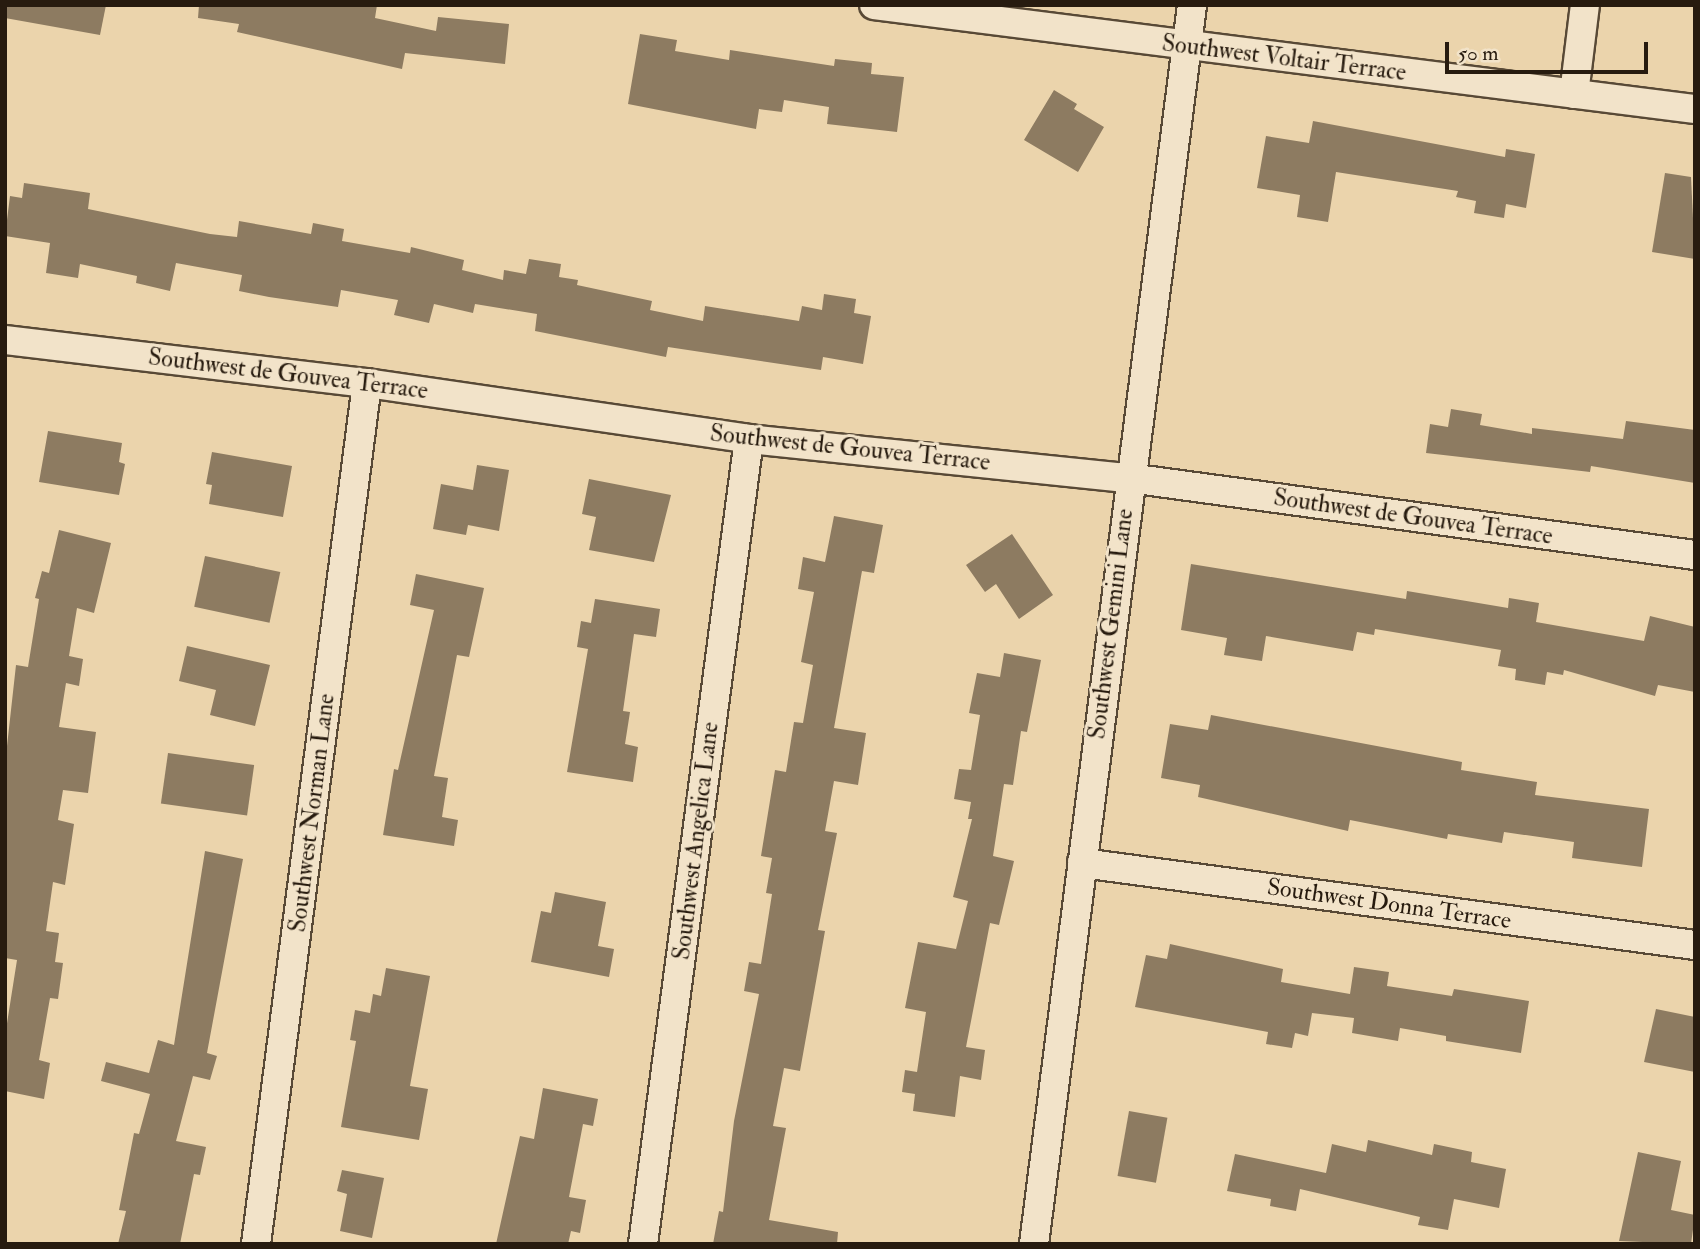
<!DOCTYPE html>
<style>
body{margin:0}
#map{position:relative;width:1700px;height:1249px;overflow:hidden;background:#ebd4ac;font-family:"IM FELL Double Pica",serif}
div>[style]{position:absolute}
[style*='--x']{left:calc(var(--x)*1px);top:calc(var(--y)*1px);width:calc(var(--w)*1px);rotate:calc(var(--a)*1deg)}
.building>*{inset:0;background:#8d7b61;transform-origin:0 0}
.roads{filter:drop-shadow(2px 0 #584936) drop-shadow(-2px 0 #584936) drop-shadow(0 2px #584936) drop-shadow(0 -2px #584936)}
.street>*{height:28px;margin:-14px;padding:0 14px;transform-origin:14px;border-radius:14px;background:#f2e3c9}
span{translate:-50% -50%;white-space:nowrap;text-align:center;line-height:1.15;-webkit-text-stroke:6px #f2e3c9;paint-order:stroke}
.street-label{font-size:24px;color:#271b0f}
.frame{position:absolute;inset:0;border:7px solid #271b0f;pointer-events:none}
.scale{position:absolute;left:1445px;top:42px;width:203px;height:32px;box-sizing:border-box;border:4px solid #271b0f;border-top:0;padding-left:9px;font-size:21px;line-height:24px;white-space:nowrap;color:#271b0f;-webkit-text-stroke:5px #f2e3c9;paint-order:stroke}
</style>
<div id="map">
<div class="building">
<i style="clip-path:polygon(5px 5px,106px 5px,100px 35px,5px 18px)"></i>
<i style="clip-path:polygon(199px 5px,377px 5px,375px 18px,436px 31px,438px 17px,509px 24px,505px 64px,405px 53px,402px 69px,237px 32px,239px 24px,198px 18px)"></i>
<i style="clip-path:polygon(640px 34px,677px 40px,675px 51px,729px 60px,730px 50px,834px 66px,835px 59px,872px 63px,871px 74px,904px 77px,897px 132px,827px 124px,829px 107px,784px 100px,782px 112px,759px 109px,756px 129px,628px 104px)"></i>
<i style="clip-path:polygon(1054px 90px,1077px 104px,1074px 109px,1104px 127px,1078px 172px,1024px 140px)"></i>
<i style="clip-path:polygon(1313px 121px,1505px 157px,1506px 149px,1535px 154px,1526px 208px,1506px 204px,1504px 218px,1474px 213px,1476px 201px,1456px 197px,1458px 191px,1336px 172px,1328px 222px,1297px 217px,1300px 195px,1257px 188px,1266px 136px,1309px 143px)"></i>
<i style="clip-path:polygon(1665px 173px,1691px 177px,1695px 259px,1652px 252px)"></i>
<i style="clip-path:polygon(24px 183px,90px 193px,88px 209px,210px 234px,237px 237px,239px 221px,311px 234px,313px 223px,344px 229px,342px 241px,410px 253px,411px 247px,464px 260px,462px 270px,503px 280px,504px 270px,526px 274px,529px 259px,561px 264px,559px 277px,578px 280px,577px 285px,652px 301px,650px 310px,703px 321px,705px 306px,799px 321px,802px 306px,822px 310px,824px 294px,856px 299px,854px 313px,871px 316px,863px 364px,823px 357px,821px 370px,668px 347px,666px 357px,535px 331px,537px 314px,475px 304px,473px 313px,434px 304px,429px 323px,394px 315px,398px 300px,341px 290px,338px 307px,269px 297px,239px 291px,242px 275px,176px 263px,170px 291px,136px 283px,137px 276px,80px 264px,78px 278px,46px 273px,50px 243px,5px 236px,10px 196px,22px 198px)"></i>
<i style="clip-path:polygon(1451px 409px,1482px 414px,1480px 425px,1532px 434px,1532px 428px,1623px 439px,1626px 421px,1695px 430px,1695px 483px,1591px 466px,1590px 472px,1426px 453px,1430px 424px,1448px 427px)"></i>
<i style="clip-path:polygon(48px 431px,122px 443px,119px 462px,125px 464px,119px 495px,39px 482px)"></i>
<i style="clip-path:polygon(212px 452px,292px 466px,283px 517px,209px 504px,212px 485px,206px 484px)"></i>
<i style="clip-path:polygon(477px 465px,509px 470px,499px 531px,468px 525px,466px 535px,433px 529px,441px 484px,473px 490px)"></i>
<i style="clip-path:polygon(589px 479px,671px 495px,654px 562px,589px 550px,596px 517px,582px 514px)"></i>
<i style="clip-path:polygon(834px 516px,883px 525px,874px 573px,862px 571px,834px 728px,866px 733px,858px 785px,834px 781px,825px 831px,837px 833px,818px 930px,825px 931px,800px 1071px,784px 1068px,773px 1126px,786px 1128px,769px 1220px,838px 1232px,837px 1244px,713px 1244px,719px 1211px,723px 1212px,734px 1121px,759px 994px,744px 991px,749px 962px,761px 964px,772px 894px,766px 893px,772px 858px,761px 856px,775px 770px,786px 772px,794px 722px,803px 723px,813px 665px,801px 662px,814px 592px,798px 589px,803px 557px,825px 562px)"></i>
<i style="clip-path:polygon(59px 530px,111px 543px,94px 613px,77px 608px,69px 656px,83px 659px,79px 686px,66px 683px,59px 727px,96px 732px,88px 793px,63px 790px,58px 820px,74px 824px,65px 885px,53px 882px,46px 931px,59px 933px,55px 962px,63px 963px,58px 999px,50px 998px,39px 1060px,50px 1063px,44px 1099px,5px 1091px,5px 1036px,17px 960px,5px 958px,5px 764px,16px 665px,28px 667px,39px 599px,35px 598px,42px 571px,49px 573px)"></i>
<i style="clip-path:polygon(1012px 534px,1053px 595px,1019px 619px,996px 584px,985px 592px,966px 565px)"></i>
<i style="left:205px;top:556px;width:77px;height:52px;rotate:12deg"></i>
<i style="clip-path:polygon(1191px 564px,1406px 599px,1407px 591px,1508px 608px,1509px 598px,1539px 603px,1536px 622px,1644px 641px,1650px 616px,1695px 627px,1695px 692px,1658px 685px,1655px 696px,1564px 670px,1563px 675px,1547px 672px,1545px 685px,1515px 680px,1516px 669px,1498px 666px,1501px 650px,1375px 629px,1374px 635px,1357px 632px,1353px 651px,1266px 636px,1262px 661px,1224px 655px,1227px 638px,1181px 630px)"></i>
<i style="clip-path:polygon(416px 574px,484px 588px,469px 657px,457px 655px,434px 776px,448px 778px,442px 817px,458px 820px,454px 846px,383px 835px,394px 769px,398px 770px,434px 610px,410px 605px)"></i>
<i style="clip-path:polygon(595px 599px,660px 609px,656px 637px,634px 634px,623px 711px,630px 712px,625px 744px,638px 747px,633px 782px,567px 772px,588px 649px,577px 647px,581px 621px,591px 623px)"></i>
<i style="clip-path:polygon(187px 646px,270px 665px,255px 726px,210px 715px,216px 690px,179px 681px)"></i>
<i style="clip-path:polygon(1004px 653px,1041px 660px,1027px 732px,1021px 731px,1013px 785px,1004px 784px,993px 856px,1014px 861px,999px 925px,990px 923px,966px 1047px,985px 1050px,981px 1080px,960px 1076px,955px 1117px,913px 1111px,915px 1094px,902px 1092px,905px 1070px,917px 1072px,926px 1012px,905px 1008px,918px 942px,956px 949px,968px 901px,953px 897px,972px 819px,968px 819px,971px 802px,954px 799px,959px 769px,971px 770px,980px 715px,969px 713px,977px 673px,1000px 677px)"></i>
<i style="clip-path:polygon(1211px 715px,1462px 762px,1461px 770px,1537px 782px,1535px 795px,1649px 809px,1642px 867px,1572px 858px,1574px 842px,1504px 832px,1502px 843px,1448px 834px,1447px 839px,1350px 820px,1348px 831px,1198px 797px,1200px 785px,1161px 778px,1170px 724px,1208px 730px)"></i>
<i style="left:168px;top:753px;width:87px;height:51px;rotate:8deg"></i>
<i style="clip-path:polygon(205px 851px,243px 859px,207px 1053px,217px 1056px,210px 1080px,193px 1076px,176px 1141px,206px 1147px,200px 1175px,194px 1174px,180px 1244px,118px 1244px,126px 1211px,119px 1210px,134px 1133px,139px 1134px,150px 1094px,101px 1081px,106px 1062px,149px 1073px,158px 1040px,174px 1045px)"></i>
<i style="clip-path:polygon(555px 892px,606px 902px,598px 946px,614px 949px,609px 977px,531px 962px,541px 911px,551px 913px)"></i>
<i style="clip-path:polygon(1170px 944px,1283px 969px,1281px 982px,1350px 994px,1354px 967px,1389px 972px,1387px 986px,1452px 996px,1454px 989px,1529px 1001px,1521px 1053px,1446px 1041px,1446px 1036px,1400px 1028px,1398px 1041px,1352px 1033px,1354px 1018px,1312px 1013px,1308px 1036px,1295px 1033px,1292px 1048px,1266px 1044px,1268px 1032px,1135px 1007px,1146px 955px,1167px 959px)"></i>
<i style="clip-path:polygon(386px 968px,430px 976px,410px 1086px,428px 1089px,419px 1140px,341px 1127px,356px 1041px,350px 1040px,355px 1010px,370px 1013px,373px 994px,381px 996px)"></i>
<i style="clip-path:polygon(1656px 1009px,1695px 1017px,1695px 1072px,1644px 1062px)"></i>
<i style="clip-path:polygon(543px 1088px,598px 1099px,593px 1126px,583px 1124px,569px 1197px,586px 1200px,580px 1233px,571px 1231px,568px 1244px,496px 1244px,520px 1136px,534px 1139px)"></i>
<i style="left:1129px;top:1111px;width:39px;height:66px;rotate:10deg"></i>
<i style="clip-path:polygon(1368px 1140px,1432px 1155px,1434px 1144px,1472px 1152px,1471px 1162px,1506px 1169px,1499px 1208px,1454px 1199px,1448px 1230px,1418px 1225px,1420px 1217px,1300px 1189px,1296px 1211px,1270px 1206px,1271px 1199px,1227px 1191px,1235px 1154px,1326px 1173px,1332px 1144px,1366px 1152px)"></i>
<i style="clip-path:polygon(1638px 1152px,1681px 1161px,1671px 1210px,1695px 1215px,1691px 1244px,1619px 1241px)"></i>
<i style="clip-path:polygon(342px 1170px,384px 1178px,372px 1238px,340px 1231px,347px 1194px,337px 1191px)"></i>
</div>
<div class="roads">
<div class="street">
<i style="--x:874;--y:5;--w:828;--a:7.22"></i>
<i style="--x:1574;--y:94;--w:90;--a:-83"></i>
<i style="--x:5;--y:340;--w:365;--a:6.8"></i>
<i style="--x:367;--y:383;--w:386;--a:8.3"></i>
<i style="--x:749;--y:439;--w:382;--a:5.9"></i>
<i style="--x:1129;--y:478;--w:571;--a:7.75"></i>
<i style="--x:1082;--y:863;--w:618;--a:7.62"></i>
<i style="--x:256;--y:1244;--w:868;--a:-82.65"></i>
<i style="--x:643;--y:1244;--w:812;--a:-82.5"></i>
<i style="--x:1034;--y:1244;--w:1249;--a:-82.73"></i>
</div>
</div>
<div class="street-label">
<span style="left:1284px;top:58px;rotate:7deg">Southwest Voltair Terrace</span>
<span style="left:288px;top:374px;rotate:7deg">Southwest de Gouvea Terrace</span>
<span style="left:850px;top:448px;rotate:6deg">Southwest de Gouvea Terrace</span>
<span style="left:1413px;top:517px;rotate:8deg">Southwest de Gouvea Terrace</span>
<span style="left:1111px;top:624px;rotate:-83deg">Southwest Gemini Lane</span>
<span style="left:312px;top:813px;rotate:-83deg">Southwest Norman Lane</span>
<span style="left:696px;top:841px;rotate:-83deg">Southwest Angelica Lane</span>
<span style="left:1389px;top:904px;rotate:8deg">Southwest Donna Terrace</span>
</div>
<div class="frame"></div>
<div class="scale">50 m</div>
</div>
